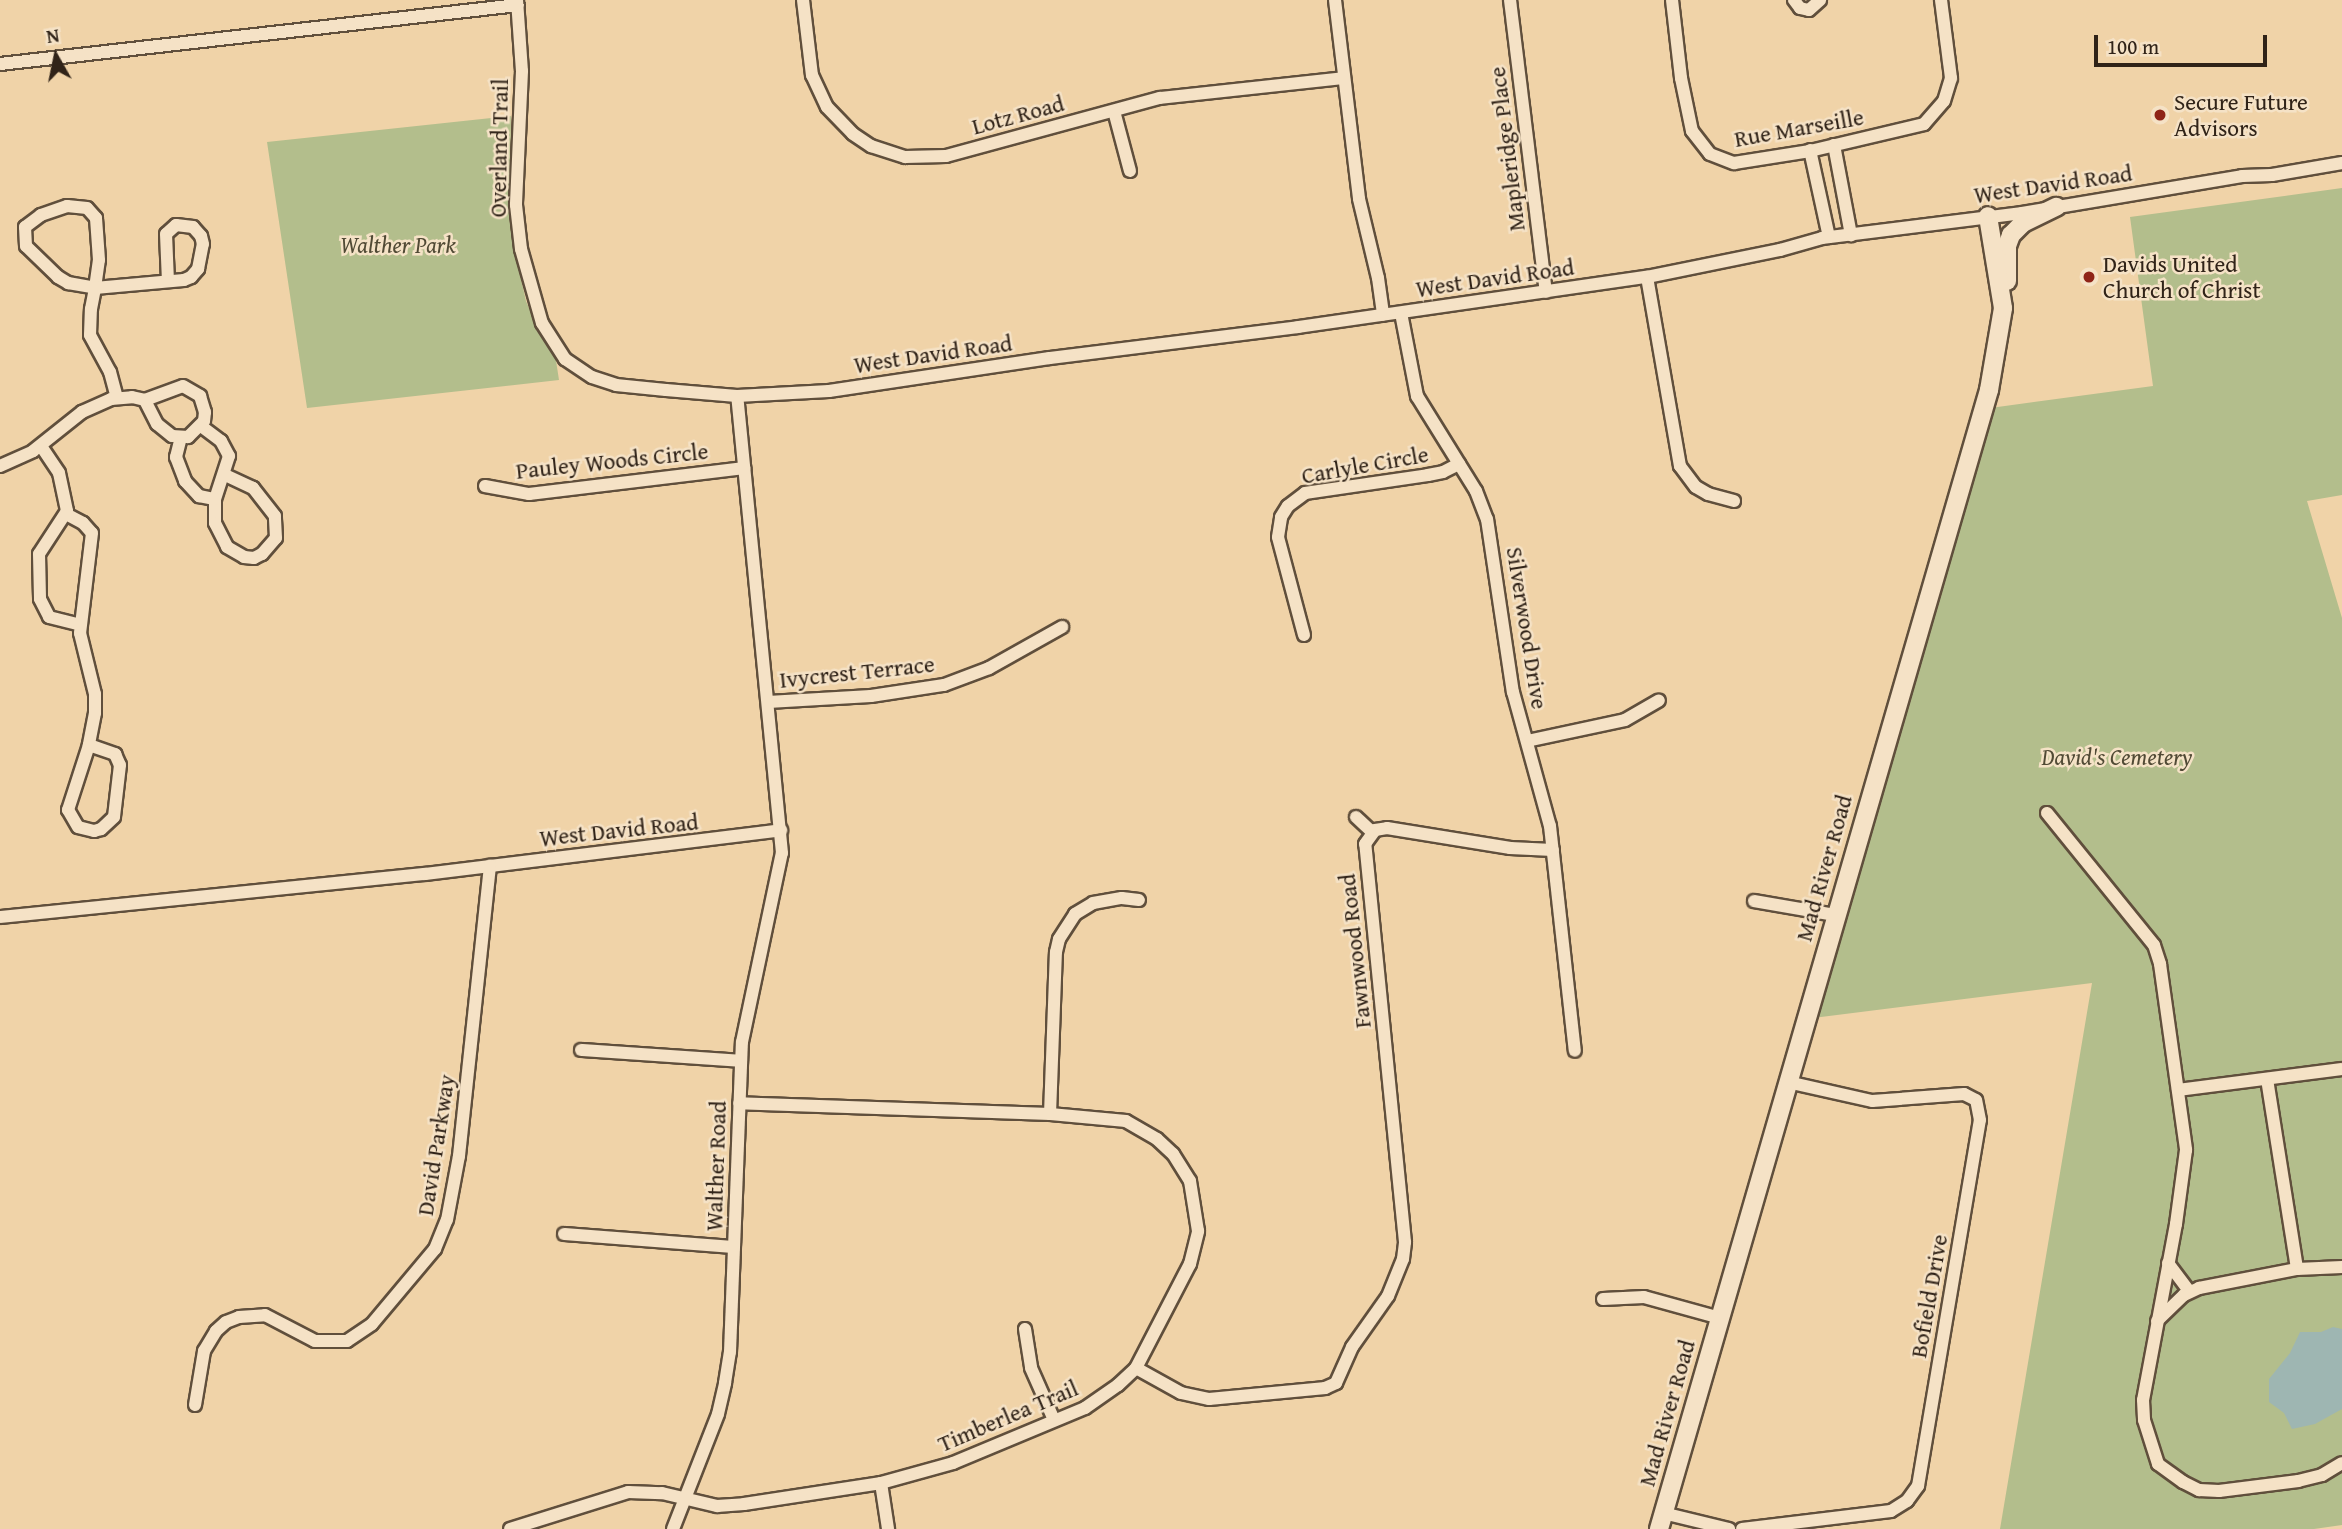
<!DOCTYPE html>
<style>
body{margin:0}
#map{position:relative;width:2342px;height:1529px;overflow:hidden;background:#f0d3a8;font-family:"Gentium Book Plus",serif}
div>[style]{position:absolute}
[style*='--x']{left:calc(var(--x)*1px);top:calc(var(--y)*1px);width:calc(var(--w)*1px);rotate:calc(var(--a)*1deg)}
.green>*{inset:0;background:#b3be8c}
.water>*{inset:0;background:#9eb6b2}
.roads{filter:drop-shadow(2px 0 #604f3c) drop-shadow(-2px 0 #604f3c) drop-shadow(0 2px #604f3c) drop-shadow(0 -2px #604f3c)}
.street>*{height:12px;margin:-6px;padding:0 6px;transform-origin:6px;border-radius:6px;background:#f5e2c6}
.secondary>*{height:18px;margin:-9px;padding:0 9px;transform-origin:9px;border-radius:9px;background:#f5e2c6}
.dots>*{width:19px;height:19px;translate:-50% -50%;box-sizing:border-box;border:4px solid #f5e2c6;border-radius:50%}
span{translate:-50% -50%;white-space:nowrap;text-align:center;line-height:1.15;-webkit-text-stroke:5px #f5e2c6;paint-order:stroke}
.poi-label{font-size:23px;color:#302318}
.left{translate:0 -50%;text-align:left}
.street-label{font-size:23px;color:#302318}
.park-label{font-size:23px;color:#514a35;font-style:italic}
.north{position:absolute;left:21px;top:21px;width:70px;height:70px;-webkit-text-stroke:5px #f5e2c6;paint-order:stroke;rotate:351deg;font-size:19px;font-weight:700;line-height:28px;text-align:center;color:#302318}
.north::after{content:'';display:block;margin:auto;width:24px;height:32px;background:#302318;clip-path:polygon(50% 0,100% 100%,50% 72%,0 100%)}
.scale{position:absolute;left:2094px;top:35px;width:173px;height:32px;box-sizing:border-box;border:4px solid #302318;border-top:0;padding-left:9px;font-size:21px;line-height:24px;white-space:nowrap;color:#302318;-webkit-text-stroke:5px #f5e2c6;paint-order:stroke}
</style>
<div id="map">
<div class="green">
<i style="clip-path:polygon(511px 116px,510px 208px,515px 253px,526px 301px,541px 336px,555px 354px,559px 380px,307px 408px,267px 142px)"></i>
<i style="clip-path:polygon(2342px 188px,2342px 495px,2307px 501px,2342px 618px,2342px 1525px,2314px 1529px,2000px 1529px,2092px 983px,1805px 1019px,1983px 409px,2153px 386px,2130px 217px)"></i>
</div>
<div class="water">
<i style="clip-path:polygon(2333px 1327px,2342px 1329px,2342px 1409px,2315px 1424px,2292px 1429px,2284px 1413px,2269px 1402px,2269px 1379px,2290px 1353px,2300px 1332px,2321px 1332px)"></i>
</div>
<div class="roads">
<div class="street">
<i style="--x:517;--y:0;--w:71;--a:86"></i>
<i style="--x:522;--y:71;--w:134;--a:92.6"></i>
<i style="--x:516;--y:205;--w:44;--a:83.5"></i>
<i style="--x:521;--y:249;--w:77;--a:74.2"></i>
<i style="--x:542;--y:323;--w:43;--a:57.4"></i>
<i style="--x:565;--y:359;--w:32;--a:34"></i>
<i style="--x:592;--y:377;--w:25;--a:18"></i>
<i style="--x:616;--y:385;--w:50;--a:5.7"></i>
<i style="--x:666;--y:390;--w:71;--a:4.8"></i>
<i style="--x:737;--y:396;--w:92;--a:-3.1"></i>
<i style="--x:829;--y:391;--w:223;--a:-8.5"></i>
<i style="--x:1050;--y:358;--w:250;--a:-7.1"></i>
<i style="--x:1298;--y:327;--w:353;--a:-8.2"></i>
<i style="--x:1647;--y:277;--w:136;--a:-11.5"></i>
<i style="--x:1780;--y:250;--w:44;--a:-15.9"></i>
<i style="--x:1822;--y:238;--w:202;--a:-7.1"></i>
<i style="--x:2022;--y:213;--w:223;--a:-9.5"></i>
<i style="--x:2242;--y:176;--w:30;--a:-2"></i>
<i style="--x:2272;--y:175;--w:71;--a:-9.7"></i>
<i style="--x:803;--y:0;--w:76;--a:83.2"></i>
<i style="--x:812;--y:75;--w:35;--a:65"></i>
<i style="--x:827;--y:107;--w:37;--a:46"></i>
<i style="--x:853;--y:134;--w:22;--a:34"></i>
<i style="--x:871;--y:146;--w:36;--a:18"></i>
<i style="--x:905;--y:157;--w:41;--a:-1.4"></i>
<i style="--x:946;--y:156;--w:222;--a:-15.2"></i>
<i style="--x:1160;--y:98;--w:185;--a:-6.2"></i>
<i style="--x:1335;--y:0;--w:200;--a:83.1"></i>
<i style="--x:1359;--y:199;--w:81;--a:76.5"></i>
<i style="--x:1378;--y:278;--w:37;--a:82"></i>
<i style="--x:1510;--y:0;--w:294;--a:83"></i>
<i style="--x:1672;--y:0;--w:79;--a:83.4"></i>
<i style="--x:1681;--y:78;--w:54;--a:78.3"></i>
<i style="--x:1692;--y:131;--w:29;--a:52"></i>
<i style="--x:1710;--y:154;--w:26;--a:21"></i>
<i style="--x:1734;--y:163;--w:77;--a:-9"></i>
<i style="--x:1810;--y:151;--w:117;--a:-13.3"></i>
<i style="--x:1924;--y:124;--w:30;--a:-49"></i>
<i style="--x:1944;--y:101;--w:24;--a:-73"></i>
<i style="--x:1951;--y:78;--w:79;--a:-97.3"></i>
<i style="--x:1794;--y:0;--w:10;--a:53"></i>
<i style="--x:1800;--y:8;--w:9;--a:13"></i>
<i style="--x:1809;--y:10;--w:15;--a:-42"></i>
<i style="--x:0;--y:64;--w:521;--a:-6.5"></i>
<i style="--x:1114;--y:111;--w:62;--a:75.1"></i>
<i style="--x:1834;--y:145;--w:92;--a:79.3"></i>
<i style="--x:1810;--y:150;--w:89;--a:77.7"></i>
<i style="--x:1647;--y:277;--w:192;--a:80.1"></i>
<i style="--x:1680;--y:466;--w:26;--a:53"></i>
<i style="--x:1696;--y:487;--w:14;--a:30"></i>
<i style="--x:1708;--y:494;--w:27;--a:15"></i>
<i style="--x:1401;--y:313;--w:85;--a:79.1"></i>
<i style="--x:1417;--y:396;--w:112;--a:58.2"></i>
<i style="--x:1476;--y:491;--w:30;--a:69"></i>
<i style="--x:1487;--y:519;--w:175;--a:81.5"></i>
<i style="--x:1513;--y:692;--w:139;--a:74.6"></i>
<i style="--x:1550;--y:826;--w:226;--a:83.7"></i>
<i style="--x:117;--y:398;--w:27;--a:-105"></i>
<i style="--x:110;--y:372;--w:42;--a:-118.4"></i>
<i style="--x:90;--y:335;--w:26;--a:-88"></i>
<i style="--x:91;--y:309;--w:21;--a:-79"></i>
<i style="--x:95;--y:288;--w:28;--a:-82"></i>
<i style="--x:99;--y:260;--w:42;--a:-94.1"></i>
<i style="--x:96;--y:218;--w:13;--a:-132"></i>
<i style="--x:87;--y:208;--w:20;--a:-174"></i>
<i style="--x:67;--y:206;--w:28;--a:161"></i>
<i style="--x:41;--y:215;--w:20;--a:143"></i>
<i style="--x:25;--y:227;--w:19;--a:87"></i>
<i style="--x:26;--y:246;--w:45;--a:44.1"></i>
<i style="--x:58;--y:277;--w:12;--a:31"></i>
<i style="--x:68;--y:283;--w:27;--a:10"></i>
<i style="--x:95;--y:288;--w:89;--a:-5.1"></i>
<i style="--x:184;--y:280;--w:8;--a:-23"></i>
<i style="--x:191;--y:277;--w:11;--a:-49"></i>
<i style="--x:198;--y:269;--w:25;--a:-79"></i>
<i style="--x:203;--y:244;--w:8;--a:-104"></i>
<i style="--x:201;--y:236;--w:12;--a:-132"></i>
<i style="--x:193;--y:227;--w:17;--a:-173"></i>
<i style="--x:176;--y:225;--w:13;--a:138"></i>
<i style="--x:166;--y:234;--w:47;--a:87.6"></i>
<i style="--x:201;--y:426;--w:25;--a:37"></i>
<i style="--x:221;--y:441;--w:17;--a:62"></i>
<i style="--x:229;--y:456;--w:45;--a:108"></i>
<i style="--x:215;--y:499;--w:24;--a:90"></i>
<i style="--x:215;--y:523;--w:27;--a:63"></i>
<i style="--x:227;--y:547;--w:20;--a:30"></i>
<i style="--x:244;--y:557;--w:10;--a:6"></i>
<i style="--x:254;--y:558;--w:9;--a:-27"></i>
<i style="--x:262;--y:554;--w:21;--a:-49"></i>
<i style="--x:276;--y:538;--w:22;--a:-93"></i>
<i style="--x:275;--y:516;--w:36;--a:-128"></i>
<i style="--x:253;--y:488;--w:31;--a:-155"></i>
<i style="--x:181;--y:437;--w:21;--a:104"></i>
<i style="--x:176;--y:457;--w:26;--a:69"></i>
<i style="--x:185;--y:481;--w:21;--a:47"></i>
<i style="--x:199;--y:496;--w:16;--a:11"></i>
<i style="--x:41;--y:446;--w:32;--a:56"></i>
<i style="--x:59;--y:473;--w:39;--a:78"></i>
<i style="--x:67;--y:511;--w:51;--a:123.1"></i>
<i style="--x:39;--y:554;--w:45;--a:88.7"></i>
<i style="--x:40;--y:599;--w:20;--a:63"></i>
<i style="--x:49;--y:617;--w:32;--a:14"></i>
<i style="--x:0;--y:466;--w:36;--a:-24"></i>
<i style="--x:33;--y:451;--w:63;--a:-38.5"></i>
<i style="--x:82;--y:412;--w:32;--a:-24"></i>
<i style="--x:111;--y:399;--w:21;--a:-5"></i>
<i style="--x:132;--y:397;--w:13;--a:13"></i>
<i style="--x:145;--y:400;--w:40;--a:-20.2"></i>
<i style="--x:183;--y:386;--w:20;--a:30"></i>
<i style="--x:200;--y:396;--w:17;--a:73"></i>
<i style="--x:205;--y:412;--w:9;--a:96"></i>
<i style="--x:204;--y:421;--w:23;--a:135"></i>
<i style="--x:188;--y:437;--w:16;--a:-176"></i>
<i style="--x:172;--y:436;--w:19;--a:-141"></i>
<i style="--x:157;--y:424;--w:27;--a:-117"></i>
<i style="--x:485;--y:486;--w:45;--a:10.3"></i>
<i style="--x:529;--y:494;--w:217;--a:-6.9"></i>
<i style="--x:66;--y:514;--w:19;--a:28"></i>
<i style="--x:83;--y:523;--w:13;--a:48"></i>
<i style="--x:92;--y:533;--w:101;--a:96.8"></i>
<i style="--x:80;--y:633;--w:63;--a:76.2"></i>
<i style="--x:95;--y:694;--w:19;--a:90"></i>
<i style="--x:95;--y:713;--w:33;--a:101"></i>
<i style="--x:1304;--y:635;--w:101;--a:-104.9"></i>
<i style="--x:1278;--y:537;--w:20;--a:-81"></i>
<i style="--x:1281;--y:517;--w:13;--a:-58"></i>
<i style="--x:1288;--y:506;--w:21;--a:-37"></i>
<i style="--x:1305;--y:493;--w:124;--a:-8.3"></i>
<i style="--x:1428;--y:475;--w:15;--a:-11"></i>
<i style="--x:1443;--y:472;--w:18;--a:-27"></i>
<i style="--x:768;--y:702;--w:103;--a:-3.3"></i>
<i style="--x:871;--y:696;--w:74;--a:-8.6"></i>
<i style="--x:944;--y:685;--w:48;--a:-20.7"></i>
<i style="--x:989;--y:668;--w:84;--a:-29.3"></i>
<i style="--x:1527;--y:741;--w:100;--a:-12.1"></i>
<i style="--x:1625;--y:720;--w:39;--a:-30"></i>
<i style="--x:89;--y:745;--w:28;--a:19"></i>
<i style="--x:115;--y:754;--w:12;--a:66"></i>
<i style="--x:120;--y:765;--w:52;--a:96.6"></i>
<i style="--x:114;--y:817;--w:18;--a:137"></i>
<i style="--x:101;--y:829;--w:7;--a:164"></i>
<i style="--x:94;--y:831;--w:16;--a:-166"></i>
<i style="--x:78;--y:827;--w:20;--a:-120"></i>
<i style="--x:68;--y:810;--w:68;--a:-72.1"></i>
<i style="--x:2047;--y:813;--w:170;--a:51"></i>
<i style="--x:2154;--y:945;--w:20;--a:72"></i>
<i style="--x:2160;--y:964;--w:188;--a:82"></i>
<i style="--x:2186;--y:1150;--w:75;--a:97.7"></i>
<i style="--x:2176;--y:1224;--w:179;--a:100.6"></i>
<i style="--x:2143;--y:1400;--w:20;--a:87"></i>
<i style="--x:2144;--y:1420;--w:46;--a:72.3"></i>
<i style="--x:2158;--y:1464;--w:31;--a:36"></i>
<i style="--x:2183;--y:1482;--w:18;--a:27"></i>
<i style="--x:2199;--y:1490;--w:20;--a:3"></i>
<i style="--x:2219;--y:1491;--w:80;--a:-7.2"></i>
<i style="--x:2298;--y:1481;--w:25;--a:-14"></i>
<i style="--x:2322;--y:1475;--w:23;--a:-31"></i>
<i style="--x:1356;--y:817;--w:22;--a:43"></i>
<i style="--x:1754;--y:901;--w:82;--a:9.8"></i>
<i style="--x:0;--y:917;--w:427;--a:-5.8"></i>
<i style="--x:425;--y:874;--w:359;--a:-7"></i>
<i style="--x:581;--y:1050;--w:160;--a:3.9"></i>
<i style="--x:2267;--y:1079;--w:192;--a:81"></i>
<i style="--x:2178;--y:1090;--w:165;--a:-7.3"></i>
<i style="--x:1050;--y:1114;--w:162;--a:-87.9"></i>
<i style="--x:1056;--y:952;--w:13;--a:-77"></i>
<i style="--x:1059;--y:939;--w:30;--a:-57"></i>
<i style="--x:1075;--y:914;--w:21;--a:-31"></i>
<i style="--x:1093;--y:903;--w:29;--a:-10"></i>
<i style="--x:1122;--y:898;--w:17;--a:7"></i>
<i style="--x:564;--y:1234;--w:170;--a:4.4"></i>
<i style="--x:2168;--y:1263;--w:36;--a:53"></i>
<i style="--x:1603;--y:1299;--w:41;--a:-2.8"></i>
<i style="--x:1644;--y:1297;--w:79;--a:15.4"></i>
<i style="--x:2157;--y:1321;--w:37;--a:-44"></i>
<i style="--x:2184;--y:1295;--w:17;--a:-25"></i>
<i style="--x:2199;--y:1288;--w:100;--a:-11"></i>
<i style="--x:2297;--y:1269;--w:45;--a:-2.5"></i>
<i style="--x:1025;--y:1329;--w:39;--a:81"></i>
<i style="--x:1031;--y:1368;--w:57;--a:66.1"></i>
<i style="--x:1136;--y:1368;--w:51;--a:29.1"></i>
<i style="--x:1181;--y:1393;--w:29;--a:12"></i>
<i style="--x:1209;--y:1399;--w:117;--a:-5.4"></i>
<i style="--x:1325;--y:1388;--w:12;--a:-24"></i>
<i style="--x:1336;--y:1383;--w:39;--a:-66"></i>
<i style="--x:1352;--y:1347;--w:62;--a:-54.8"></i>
<i style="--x:1388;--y:1296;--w:40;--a:-68"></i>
<i style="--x:1403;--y:1259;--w:17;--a:-83"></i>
<i style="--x:1405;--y:1242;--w:400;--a:-95.7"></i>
<i style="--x:1365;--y:844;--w:17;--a:-54"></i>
<i style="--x:1375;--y:830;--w:12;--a:-9"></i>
<i style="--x:1387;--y:828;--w:125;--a:9.2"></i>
<i style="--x:1510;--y:848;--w:43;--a:2.7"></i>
<i style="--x:195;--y:1405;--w:55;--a:-80.5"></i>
<i style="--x:204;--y:1351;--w:23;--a:-59"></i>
<i style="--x:216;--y:1331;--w:13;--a:-42"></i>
<i style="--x:226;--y:1322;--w:14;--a:-21"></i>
<i style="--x:239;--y:1317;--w:26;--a:-4"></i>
<i style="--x:265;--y:1315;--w:56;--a:27.5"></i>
<i style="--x:315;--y:1341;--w:32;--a:0"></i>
<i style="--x:347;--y:1341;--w:30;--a:-34"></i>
<i style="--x:372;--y:1324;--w:98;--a:-50"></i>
<i style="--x:435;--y:1249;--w:31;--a:-68"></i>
<i style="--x:447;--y:1220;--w:65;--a:-79.4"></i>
<i style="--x:459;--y:1156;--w:292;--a:-83.9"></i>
<i style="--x:881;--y:1483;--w:47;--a:81.3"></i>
<i style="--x:1663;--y:1513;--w:68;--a:13.6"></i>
<i style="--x:510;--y:1529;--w:124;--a:-17.4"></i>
<i style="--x:628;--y:1492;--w:34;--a:2"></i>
<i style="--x:662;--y:1493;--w:57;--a:13.3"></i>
<i style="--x:717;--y:1506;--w:27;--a:-4"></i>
<i style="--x:744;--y:1504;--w:139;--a:-8.7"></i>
<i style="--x:881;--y:1483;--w:75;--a:-15.5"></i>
<i style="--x:953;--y:1463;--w:143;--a:-22.6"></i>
<i style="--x:1085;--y:1408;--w:40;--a:-34.9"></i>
<i style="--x:1118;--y:1385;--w:25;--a:-43"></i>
<i style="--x:1136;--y:1368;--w:117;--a:-62.6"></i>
<i style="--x:1190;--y:1264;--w:34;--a:-76"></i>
<i style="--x:1198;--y:1231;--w:51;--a:-99.1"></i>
<i style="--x:1190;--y:1181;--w:32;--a:-122"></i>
<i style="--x:1173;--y:1154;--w:22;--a:-137"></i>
<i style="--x:1157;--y:1139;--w:36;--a:-150"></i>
<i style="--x:1126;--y:1121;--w:76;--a:-174.7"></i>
<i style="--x:1050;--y:1114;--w:311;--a:-178"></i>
<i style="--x:673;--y:1529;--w:123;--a:-68.6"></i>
<i style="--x:718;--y:1414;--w:32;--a:-77"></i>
<i style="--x:725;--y:1383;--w:31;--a:-81"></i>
<i style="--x:730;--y:1352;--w:310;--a:-87.8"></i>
<i style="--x:742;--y:1042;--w:193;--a:-78.1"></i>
<i style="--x:782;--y:853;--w:459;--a:-95.6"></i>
<i style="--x:1742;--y:1529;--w:150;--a:-6.9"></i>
<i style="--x:1891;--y:1511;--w:19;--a:-32"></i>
<i style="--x:1907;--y:1501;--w:19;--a:-54"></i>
<i style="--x:1918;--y:1486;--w:371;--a:-80.4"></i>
<i style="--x:1980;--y:1120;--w:20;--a:-101"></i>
<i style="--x:1976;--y:1100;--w:13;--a:-153"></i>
<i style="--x:1964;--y:1094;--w:92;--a:175.6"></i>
<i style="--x:1872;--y:1101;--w:86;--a:-167.3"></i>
</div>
<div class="secondary">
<i style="--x:2007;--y:281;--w:35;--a:-90"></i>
<i style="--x:2007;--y:246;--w:12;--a:-70"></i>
<i style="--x:2011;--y:235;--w:17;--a:-45"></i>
<i style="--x:2023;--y:223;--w:37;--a:-26"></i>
<i style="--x:1659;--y:1529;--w:1186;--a:-73.84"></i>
<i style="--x:1989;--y:390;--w:83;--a:-80.3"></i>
<i style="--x:2003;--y:308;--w:93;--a:-99.3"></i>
</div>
</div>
<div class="dots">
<i style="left:2160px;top:115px;background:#8f2418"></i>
<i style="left:2089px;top:277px;background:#8f2418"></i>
</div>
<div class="poi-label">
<span class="left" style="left:2174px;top:115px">Secure Future<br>Advisors</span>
<span class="left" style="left:2103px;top:277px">Davids United<br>Church of Christ</span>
</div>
<div class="street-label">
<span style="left:1018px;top:115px;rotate:-15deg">Lotz Road</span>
<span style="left:1799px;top:128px;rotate:-10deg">Rue Marseille</span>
<span style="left:499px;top:148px;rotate:-89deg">Overland Trail</span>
<span style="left:1507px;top:149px;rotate:-97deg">Mapleridge Place</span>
<span style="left:2053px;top:184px;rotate:-8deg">West David Road</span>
<span style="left:1495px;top:278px;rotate:-8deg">West David Road</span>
<span style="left:933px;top:354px;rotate:-8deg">West David Road</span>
<span style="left:612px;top:461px;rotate:-6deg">Pauley Woods Circle</span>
<span style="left:1365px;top:465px;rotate:-10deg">Carlyle Circle</span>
<span style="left:1527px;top:628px;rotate:81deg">Silverwood Drive</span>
<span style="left:857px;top:672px;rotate:-6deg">Ivycrest Terrace</span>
<span style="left:619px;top:830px;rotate:-6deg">West David Road</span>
<span style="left:1824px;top:868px;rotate:-74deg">Mad River Road</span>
<span style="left:1355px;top:951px;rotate:-96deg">Fawnwood Road</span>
<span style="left:436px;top:1145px;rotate:-81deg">David Parkway</span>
<span style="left:716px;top:1166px;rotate:-88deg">Walther Road</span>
<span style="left:1929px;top:1296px;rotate:-80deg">Bofield Drive</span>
<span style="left:1667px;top:1413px;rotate:-74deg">Mad River Road</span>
<span style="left:1008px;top:1416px;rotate:-23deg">Timberlea Trail</span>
</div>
<div class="park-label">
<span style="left:398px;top:245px">Walther Park</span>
<span style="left:2117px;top:757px">David's Cemetery</span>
</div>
<div class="north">N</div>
<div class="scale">100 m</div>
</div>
